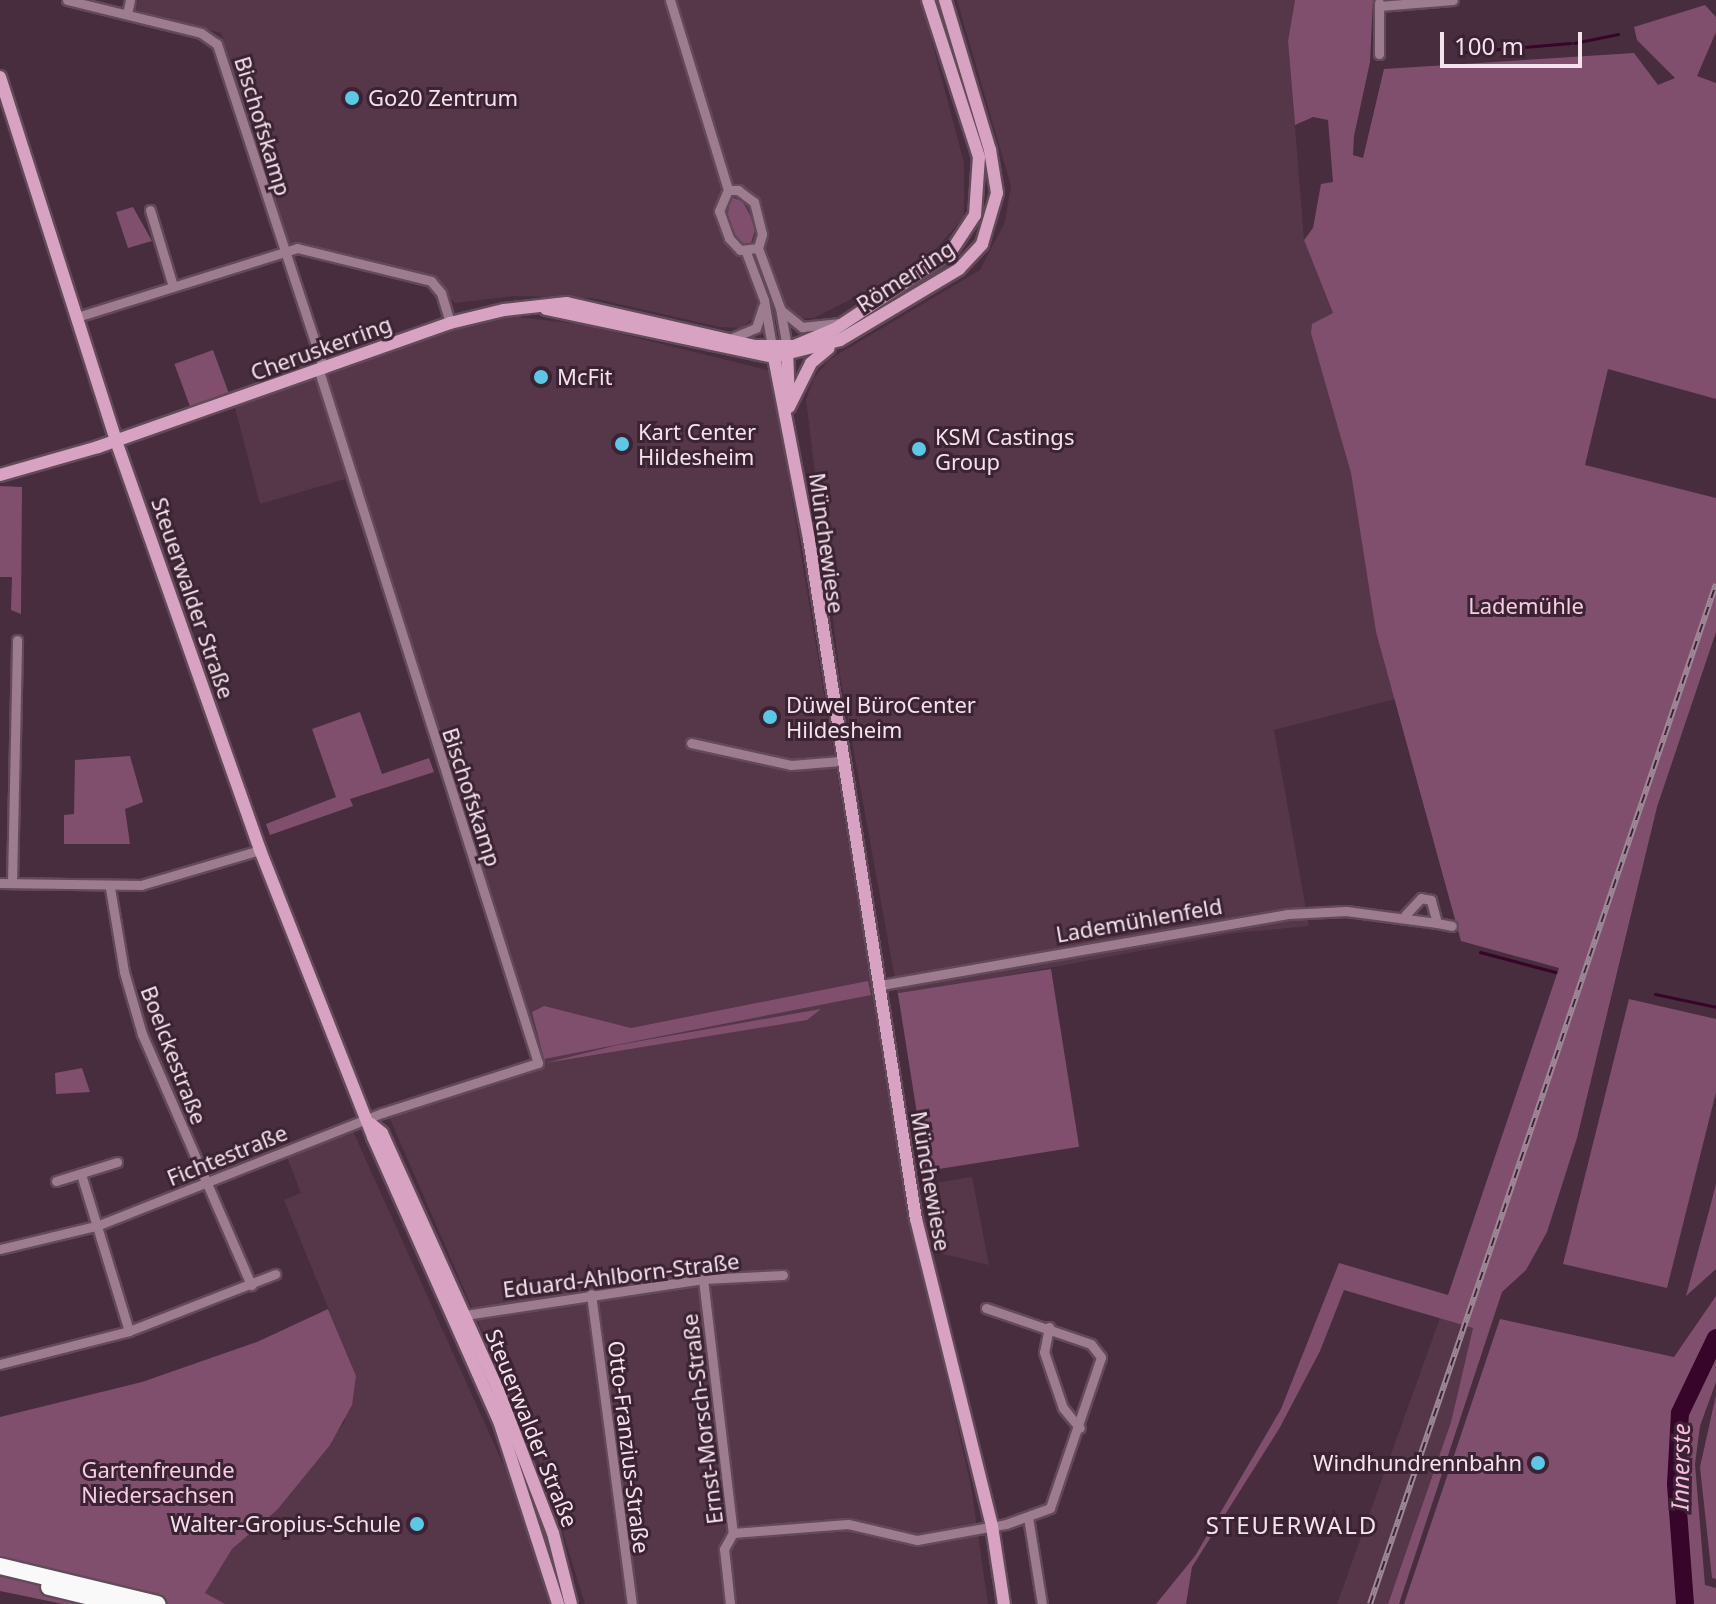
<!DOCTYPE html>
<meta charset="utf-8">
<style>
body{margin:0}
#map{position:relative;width:1716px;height:1604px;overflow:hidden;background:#472d3d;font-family:"Noto Sans",sans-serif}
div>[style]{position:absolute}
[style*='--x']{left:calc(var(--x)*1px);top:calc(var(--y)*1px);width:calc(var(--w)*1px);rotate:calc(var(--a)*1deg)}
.built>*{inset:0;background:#56374a}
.green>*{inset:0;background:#814f6e;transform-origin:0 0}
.stream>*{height:3px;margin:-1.5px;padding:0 1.5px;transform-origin:1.5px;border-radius:1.5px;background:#370529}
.river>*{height:18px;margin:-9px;padding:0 9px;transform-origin:9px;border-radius:9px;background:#370529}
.roads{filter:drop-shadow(2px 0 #634a59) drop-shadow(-2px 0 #634a59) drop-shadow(0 2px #634a59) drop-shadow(0 -2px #634a59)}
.street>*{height:9px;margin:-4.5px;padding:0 4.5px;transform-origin:4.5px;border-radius:4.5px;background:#9e7c90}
.secondary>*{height:12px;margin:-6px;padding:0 6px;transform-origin:6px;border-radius:6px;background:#d8a3c3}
.highway>*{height:16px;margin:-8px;padding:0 8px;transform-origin:8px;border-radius:8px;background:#f9f9f9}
.rail>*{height:6px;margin-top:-3px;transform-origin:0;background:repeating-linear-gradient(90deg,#3c2333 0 9px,#9d8895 0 18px);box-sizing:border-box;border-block:2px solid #9d8895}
.dots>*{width:22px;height:22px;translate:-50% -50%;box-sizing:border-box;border:4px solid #3c2333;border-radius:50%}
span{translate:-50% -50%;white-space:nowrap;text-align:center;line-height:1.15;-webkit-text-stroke:6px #3c2333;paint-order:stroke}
.poi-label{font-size:22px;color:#f4e3ed}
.left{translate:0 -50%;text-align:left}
.right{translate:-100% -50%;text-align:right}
.street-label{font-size:22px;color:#f4e3ed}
.park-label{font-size:22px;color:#f6cde5}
.water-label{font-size:24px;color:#f9bce1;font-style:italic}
.neighbourhood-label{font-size:24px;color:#f4e3ed;letter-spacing:2px}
.scale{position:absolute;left:1440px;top:32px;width:142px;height:36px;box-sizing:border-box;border:4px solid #f4e3ed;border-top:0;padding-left:10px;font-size:24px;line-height:28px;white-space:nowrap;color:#f4e3ed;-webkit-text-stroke:6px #3c2333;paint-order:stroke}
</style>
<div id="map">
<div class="built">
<i style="clip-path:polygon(138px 0,921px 0,964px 163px,964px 217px,925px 261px,814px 318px,752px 319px,741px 328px,720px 327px,592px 298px,514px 296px,455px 303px,426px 278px,290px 245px,221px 33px,136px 10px)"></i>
<i style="clip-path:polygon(957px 0,1295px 0,1288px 41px,1304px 240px,1333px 313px,1334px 405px,1351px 473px,1376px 632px,1395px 699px,1274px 730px,1309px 926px,1236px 933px,898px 996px,840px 675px,806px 400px,814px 378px,830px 359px,980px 270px,1005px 222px,1011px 186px)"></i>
<i style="clip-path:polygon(501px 315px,585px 325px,771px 371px,910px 1218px,971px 1486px,988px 1604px,585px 1604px,545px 1475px,387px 1112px,538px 1060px,345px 479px,260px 504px,233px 400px,436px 329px)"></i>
<i style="clip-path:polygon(351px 1127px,513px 1486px,549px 1604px,225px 1604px,204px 1594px,232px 1549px,277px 1510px,344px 1423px,352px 1366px,284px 1200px,301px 1193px,285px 1152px)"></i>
<i style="clip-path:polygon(972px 1177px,989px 1265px,935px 1252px,923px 1185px)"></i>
<i style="clip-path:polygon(1440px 1318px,1473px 1328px,1451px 1422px,1388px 1604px,1337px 1604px)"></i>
</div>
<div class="green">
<i style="clip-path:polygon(1295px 0,1373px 0,1370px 62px,1354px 136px,1353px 155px,1363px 158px,1384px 69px,1634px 53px,1658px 85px,1675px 78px,1637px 40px,1634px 27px,1705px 5px,1716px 17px,1716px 32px,1697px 76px,1716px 83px,1716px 399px,1608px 369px,1585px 465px,1716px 498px,1716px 632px,1657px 807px,1577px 1138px,1547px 1232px,1526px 1270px,1502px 1292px,1399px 1604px,1388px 1604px,1451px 1422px,1473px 1328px,1344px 1290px,1320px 1351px,1279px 1429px,1192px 1567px,1186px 1604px,1156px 1604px,1195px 1556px,1281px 1409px,1339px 1263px,1448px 1295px,1559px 968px,1461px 941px,1376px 632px,1351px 473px,1311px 333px,1312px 324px,1333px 313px,1304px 240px,1313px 228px,1321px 184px,1333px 182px,1328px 120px,1313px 117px,1295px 125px,1288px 41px)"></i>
<i style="clip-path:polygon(730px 197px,742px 201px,750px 215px,755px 230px,750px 246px,739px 242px,727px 222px)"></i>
<i style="clip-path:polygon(133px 207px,152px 241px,128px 248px,116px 212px)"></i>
<i style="left:213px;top:350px;width:45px;height:41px;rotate:70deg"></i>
<i style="clip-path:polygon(0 486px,22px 487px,21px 614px,11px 610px,12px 577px,0 577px)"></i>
<i style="clip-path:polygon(360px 712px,382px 774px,429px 758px,434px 772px,350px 799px,353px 806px,270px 835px,266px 824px,336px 797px,312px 729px)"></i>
<i style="clip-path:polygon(130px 756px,143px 802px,125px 809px,130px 844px,64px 844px,64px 815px,74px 814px,75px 760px)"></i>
<i style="left:1051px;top:969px;width:180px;height:155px;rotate:81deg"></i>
<i style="clip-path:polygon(868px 981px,871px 995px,544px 1059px,532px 1012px,544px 1006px,631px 1028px)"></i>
<i style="clip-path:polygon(1629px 999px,1716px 1019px,1716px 1092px,1667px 1288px,1563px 1264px)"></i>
<i style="clip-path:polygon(821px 1009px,807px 1020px,545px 1063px,618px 1045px)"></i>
<i style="clip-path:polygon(82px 1068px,90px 1092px,56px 1094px,55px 1073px)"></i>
<i style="clip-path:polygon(1716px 1184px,1716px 1269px,1686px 1296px,1709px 1211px)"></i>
<i style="clip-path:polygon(1716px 1296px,1716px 1382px,1700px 1426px,1695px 1464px,1705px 1585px,1716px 1588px,1716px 1604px,1404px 1604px,1500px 1319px,1674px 1357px)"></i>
<i style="clip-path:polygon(328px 1309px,356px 1376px,352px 1405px,330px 1445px,277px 1510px,232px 1549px,205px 1593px,225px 1604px,63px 1604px,0 1591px,0 1417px,142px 1382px,257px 1342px)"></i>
<i style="clip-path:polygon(1716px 1395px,1716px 1579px,1712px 1578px,1700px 1467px)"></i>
</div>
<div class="stream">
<i style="--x:1574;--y:43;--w:45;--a:-11.6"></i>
<i style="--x:1464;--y:52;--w:107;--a:-4.8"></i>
<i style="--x:1480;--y:952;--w:78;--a:14.9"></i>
<i style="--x:1655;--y:994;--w:62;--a:12"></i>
</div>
<div class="river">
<i style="--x:1685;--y:1604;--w:120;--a:-94.3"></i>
<i style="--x:1676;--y:1484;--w:71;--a:-86.8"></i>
<i style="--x:1680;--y:1413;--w:83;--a:-64.4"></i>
</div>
<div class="roads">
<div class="street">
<i style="--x:67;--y:0;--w:138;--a:13.8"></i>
<i style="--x:201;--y:33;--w:19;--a:35"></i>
<i style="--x:217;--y:44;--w:342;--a:71.8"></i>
<i style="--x:670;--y:0;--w:199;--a:73"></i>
<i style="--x:1379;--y:6;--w:74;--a:-4.6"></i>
<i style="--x:127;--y:14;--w:14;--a:-78"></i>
<i style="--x:1379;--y:54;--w:51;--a:-90"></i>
<i style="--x:150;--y:210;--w:79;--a:73.2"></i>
<i style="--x:758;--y:248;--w:18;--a:174"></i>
<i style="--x:740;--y:250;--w:16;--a:-133"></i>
<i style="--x:729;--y:238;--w:29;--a:-110"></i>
<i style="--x:719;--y:211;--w:23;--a:-67"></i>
<i style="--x:728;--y:190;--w:10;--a:0"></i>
<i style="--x:738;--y:190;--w:20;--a:37"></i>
<i style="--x:754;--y:202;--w:33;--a:76"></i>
<i style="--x:762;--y:234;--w:15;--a:106"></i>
<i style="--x:758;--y:248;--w:64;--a:69.9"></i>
<i style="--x:780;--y:308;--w:40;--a:80"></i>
<i style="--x:746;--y:252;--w:51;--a:69.4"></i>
<i style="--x:764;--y:300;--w:48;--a:80.3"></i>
<i style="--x:782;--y:311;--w:26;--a:39"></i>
<i style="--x:802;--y:327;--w:38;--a:-6"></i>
<i style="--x:77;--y:317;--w:231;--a:-17.4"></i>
<i style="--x:297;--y:248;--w:138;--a:13.8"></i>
<i style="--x:431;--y:281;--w:16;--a:50"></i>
<i style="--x:441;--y:293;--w:31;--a:73"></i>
<i style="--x:732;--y:338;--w:26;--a:-23"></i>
<i style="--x:756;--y:328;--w:22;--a:-72"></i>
<i style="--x:691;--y:743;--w:102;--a:12.4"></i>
<i style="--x:791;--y:765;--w:49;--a:-4.7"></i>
<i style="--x:0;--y:883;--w:141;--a:0.8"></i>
<i style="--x:141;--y:885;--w:124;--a:-16.4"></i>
<i style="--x:12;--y:883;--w:243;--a:-88.8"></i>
<i style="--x:110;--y:888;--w:85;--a:80.5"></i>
<i style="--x:124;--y:972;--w:65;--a:73.8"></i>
<i style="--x:142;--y:1034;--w:274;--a:66.5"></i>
<i style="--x:1437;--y:923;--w:15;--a:11"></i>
<i style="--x:881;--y:985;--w:413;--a:-9.9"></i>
<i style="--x:1288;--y:914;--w:58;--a:-3"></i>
<i style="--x:1346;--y:911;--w:92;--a:7.5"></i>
<i style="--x:1437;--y:923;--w:24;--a:-105"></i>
<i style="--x:1431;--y:900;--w:10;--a:-169"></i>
<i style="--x:1421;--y:898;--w:23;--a:133"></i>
<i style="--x:81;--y:1174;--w:164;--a:73"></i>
<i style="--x:56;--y:1181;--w:64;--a:-17.3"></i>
<i style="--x:0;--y:1249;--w:102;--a:-13.6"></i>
<i style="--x:99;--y:1225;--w:304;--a:-21.6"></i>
<i style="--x:382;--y:1113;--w:164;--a:-17.8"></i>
<i style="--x:538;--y:1063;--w:726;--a:-107.56"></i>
<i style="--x:703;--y:1279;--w:256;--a:83.3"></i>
<i style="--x:733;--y:1533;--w:115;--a:-4.5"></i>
<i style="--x:848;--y:1524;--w:71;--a:13.1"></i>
<i style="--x:917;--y:1540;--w:90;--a:-10.2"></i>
<i style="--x:1006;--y:1524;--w:47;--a:-20"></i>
<i style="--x:1050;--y:1508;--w:159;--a:-71.3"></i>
<i style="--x:1101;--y:1357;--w:16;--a:-128"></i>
<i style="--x:1091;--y:1344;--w:111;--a:-161.1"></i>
<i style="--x:591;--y:1294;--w:313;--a:82.5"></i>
<i style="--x:465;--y:1315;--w:241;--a:-8.6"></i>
<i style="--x:703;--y:1279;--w:80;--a:-2.9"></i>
<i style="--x:1049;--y:1327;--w:25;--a:101"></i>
<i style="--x:1044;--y:1352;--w:59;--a:71.3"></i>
<i style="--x:1063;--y:1408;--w:26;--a:50"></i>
<i style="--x:0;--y:1364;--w:133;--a:-14.3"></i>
<i style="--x:129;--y:1331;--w:157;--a:-21.3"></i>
<i style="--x:1028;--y:1517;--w:88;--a:80.9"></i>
<i style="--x:730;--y:1604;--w:55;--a:-96.2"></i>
<i style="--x:724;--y:1549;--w:18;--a:-61"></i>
</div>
<div class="secondary">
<i style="--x:0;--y:77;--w:382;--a:72.3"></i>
<i style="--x:116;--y:441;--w:434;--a:70.6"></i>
<i style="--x:260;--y:850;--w:308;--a:68.5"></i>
<i style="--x:373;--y:1137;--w:314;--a:66.1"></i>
<i style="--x:500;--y:1424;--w:189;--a:72.1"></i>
<i style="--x:546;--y:309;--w:232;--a:11.9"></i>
<i style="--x:773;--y:357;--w:69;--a:-14.2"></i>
<i style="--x:840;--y:340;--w:139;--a:-30.8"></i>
<i style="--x:959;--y:269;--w:34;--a:-47"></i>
<i style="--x:982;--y:244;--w:53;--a:-73.6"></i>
<i style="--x:997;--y:193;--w:44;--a:-99.2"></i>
<i style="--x:990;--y:150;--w:157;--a:-106.7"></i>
<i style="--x:772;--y:347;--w:196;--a:79.1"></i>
<i style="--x:809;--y:539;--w:688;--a:81.06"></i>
<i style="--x:916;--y:1219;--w:316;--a:76.1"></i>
<i style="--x:992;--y:1526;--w:79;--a:81.3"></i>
<i style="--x:787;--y:350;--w:53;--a:87.8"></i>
<i style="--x:789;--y:407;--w:49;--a:-63.4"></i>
<i style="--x:811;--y:363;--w:23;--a:-40"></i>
<i style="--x:0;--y:475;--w:102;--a:-15.9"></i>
<i style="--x:98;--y:447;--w:373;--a:-19.4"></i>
<i style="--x:450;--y:323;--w:56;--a:-13.5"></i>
<i style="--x:504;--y:310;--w:63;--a:-6.3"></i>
<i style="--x:567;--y:303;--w:193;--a:12.9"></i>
<i style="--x:755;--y:346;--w:39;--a:0"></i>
<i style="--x:794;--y:346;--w:44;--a:-22.5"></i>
<i style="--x:835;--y:329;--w:138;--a:-33.5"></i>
<i style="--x:950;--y:253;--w:45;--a:-56.7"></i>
<i style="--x:975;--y:215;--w:58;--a:-86.1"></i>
<i style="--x:979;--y:157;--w:165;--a:-108"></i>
<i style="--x:371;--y:1124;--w:14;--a:39"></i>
<i style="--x:382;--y:1133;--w:282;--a:65.7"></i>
<i style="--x:498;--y:1390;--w:153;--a:69"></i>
<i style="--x:553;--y:1533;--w:73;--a:75.8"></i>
</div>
<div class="highway">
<i style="--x:0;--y:1566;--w:162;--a:13.6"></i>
<i style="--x:49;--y:1587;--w:72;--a:13.7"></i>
</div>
</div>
<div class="rail">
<i style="--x:1370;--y:1604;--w:1077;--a:-71.26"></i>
</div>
<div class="dots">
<i style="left:352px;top:98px;background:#5bc8e6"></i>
<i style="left:541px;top:377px;background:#5bc8e6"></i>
<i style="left:622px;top:444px;background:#5bc8e6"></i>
<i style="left:919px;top:449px;background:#5bc8e6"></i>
<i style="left:770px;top:717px;background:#5bc8e6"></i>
<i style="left:1538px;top:1463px;background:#5bc8e6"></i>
<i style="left:417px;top:1524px;background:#5bc8e6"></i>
</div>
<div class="poi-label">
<span class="left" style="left:368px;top:98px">Go20 Zentrum</span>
<span class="left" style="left:557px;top:377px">McFit</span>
<span class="left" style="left:638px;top:444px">Kart Center<br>Hildesheim</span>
<span class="left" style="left:935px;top:449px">KSM Castings<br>Group</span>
<span class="left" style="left:786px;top:717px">Düwel BüroCenter<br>Hildesheim</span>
<span class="right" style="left:1522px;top:1463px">Windhundrennbahn</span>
<span class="right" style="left:401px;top:1524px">Walter-Gropius-Schule</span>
</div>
<div class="street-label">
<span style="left:263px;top:126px;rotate:73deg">Bischofskamp</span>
<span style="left:905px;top:276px;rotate:-33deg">Römerring</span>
<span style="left:321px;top:348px;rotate:-20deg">Cheruskerring</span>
<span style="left:827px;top:543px;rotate:82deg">Münchewiese</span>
<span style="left:193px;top:598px;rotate:71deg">Steuerwalder Straße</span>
<span style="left:472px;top:797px;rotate:72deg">Bischofskamp</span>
<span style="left:1139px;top:920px;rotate:-10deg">Lademühlenfeld</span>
<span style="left:174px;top:1055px;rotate:69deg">Boelckestraße</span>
<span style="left:227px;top:1155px;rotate:-22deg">Fichtestraße</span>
<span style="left:931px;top:1181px;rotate:80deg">Münchewiese</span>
<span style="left:621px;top:1275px;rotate:-7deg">Eduard-Ahlborn-Straße</span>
<span style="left:702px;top:1419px;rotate:-97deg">Ernst-Morsch-Straße</span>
<span style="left:532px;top:1428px;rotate:68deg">Steuerwalder Straße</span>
<span style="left:629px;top:1447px;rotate:83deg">Otto-Franzius-Straße</span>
</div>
<div class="park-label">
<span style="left:1526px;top:606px">Lademühle</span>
<span style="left:158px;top:1482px">Gartenfreunde<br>Niedersachsen</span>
</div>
<div class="water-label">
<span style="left:1680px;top:1467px;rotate:-89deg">Innerste</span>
</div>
<div class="neighbourhood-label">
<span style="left:1292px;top:1525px">STEUERWALD</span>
</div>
<div class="scale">100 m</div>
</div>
